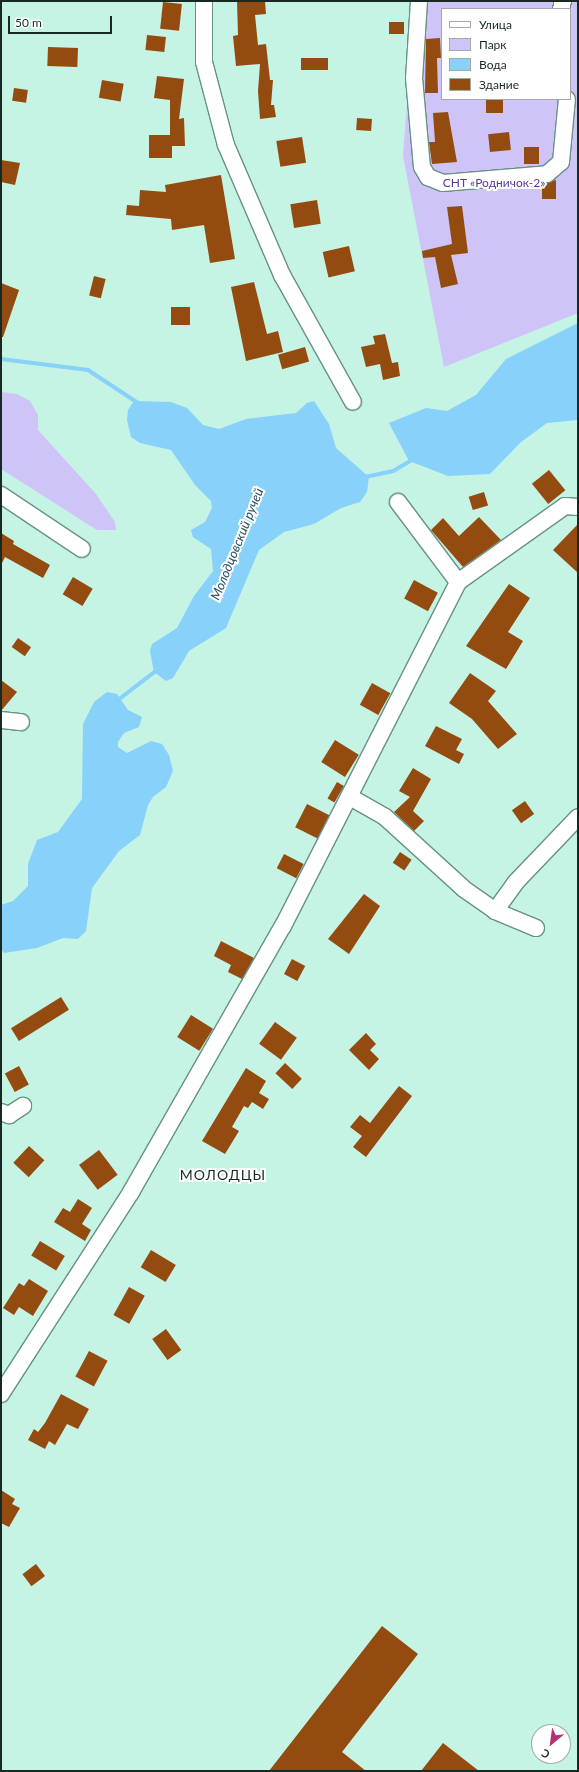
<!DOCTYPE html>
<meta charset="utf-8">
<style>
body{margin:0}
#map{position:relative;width:579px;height:1772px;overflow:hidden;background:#c5f3e4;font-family:Lato,sans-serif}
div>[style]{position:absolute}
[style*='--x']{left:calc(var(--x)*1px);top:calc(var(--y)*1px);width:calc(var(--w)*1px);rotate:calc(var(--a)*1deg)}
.green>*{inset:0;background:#cec4f8}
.water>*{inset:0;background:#87d1fa}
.stream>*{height:4px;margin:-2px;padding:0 2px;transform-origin:2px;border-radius:2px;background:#87d1fa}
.building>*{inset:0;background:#934b10;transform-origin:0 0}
.roads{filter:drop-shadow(1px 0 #669184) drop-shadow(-1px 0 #669184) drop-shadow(0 1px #669184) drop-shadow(0 -1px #669184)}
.minor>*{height:16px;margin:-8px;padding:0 8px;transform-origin:8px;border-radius:8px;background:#fff}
span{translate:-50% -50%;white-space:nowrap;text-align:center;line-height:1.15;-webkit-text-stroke:4px #fff;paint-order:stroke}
.park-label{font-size:12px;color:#573a98}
.water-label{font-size:13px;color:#275065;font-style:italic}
.quarter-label{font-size:14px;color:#182924;letter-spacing:1px}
.frame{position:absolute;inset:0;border:2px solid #182924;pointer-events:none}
.legend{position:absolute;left:441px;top:8px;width:130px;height:92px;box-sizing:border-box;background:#fff;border:1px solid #a3a9a7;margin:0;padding:5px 7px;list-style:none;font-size:12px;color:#182924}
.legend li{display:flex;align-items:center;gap:8px;height:20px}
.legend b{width:20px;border:1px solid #a3a9a7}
.north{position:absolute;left:531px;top:1724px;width:40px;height:40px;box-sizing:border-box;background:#fff;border:1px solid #a3a9a7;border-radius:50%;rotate:209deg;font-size:11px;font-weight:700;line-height:16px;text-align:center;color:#182924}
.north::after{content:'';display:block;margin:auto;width:14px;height:18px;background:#b53075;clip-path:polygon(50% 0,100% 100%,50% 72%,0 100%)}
.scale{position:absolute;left:8px;top:16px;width:104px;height:18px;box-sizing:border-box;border:2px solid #182924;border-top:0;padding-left:5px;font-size:12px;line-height:14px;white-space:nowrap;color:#182924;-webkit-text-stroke:3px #fff;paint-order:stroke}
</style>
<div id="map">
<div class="green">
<i style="clip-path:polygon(evenodd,415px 1px,578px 1px,578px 313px,444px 367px,403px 156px,415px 1px,442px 9px,570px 9px,570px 99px,442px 99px,442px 9px)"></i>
<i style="clip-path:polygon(1px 392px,17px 394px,30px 401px,38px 415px,38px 430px,96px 494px,115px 522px,116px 530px,97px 530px,1px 469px)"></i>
</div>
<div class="water">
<i style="clip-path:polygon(578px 323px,578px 420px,547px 423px,521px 442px,490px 474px,448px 476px,409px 461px,389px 423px,426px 408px,447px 411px,476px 395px,506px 359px)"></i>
<i style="clip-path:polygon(134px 401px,171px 402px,187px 408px,203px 425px,219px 429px,246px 419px,296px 413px,307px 403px,314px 401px,329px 424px,336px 448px,369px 477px,367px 492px,360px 502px,341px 508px,314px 524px,284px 532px,259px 550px,226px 628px,189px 651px,173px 678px,166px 681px,154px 672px,150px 651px,152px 644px,177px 628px,194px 596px,213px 571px,211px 549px,193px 537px,191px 530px,205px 522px,212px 508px,211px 501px,195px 485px,171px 450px,140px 443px,131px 437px,127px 420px,128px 410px)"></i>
<i style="clip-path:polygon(107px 692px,117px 694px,128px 710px,142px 717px,139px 727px,124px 733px,118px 742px,118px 747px,127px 753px,151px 741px,162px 744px,169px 755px,173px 771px,166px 787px,153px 797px,148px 805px,140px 835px,119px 851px,92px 888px,86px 931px,78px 939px,63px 938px,37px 948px,4px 953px,1px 949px,1px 905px,13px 901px,28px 886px,28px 864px,37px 840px,58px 832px,82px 799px,83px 724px,94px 702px)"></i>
</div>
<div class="stream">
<i style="--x:1;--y:359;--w:88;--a:7.2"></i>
<i style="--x:88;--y:370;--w:60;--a:33.4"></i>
<i style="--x:365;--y:477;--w:29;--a:-12"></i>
<i style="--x:393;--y:471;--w:22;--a:-30"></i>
<i style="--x:118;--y:700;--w:49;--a:-37.6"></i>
</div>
<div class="building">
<i style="clip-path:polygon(237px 1px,265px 1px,266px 14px,255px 15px,258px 45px,266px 44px,270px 80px,273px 80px,271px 105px,274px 105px,276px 117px,260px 119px,258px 91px,260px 64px,236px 66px,233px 36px,238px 35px)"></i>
<i style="left:163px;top:2px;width:19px;height:27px;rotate:6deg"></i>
<i style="left:389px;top:22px;width:15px;height:12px"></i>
<i style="left:147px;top:35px;width:19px;height:15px;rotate:6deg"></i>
<i style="clip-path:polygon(440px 38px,441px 58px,437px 58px,438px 93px,425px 93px,426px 39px)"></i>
<i style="left:48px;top:47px;width:30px;height:19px;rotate:2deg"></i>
<i style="left:301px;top:58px;width:27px;height:12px"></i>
<i style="clip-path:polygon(157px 76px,184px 79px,179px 119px,184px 118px,185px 146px,172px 146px,172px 158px,149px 158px,149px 135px,170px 135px,170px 100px,154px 98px)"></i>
<i style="left:102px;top:80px;width:22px;height:18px;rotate:10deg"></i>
<i style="left:14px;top:88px;width:14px;height:13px;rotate:8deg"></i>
<i style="left:486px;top:99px;width:17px;height:14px"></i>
<i style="clip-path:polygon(448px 112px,457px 162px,432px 164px,429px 142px,435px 142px,433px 113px)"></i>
<i style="left:357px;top:118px;width:15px;height:12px;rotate:4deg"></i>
<i style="left:509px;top:132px;width:18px;height:21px;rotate:84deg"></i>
<i style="left:302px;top:137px;width:26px;height:26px;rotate:81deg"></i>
<i style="left:524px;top:147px;width:15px;height:17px"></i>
<i style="clip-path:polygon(1px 160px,20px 163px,15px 185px,1px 182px)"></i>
<i style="clip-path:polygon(221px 175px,235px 259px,210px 263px,204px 225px,172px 230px,171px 219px,126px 215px,127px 205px,139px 206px,140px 190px,166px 192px,165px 185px)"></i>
<i style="clip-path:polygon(556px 180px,556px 199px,542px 199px,542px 184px)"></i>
<i style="left:317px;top:200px;width:24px;height:27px;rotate:81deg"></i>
<i style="clip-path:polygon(462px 206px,468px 253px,451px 255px,458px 284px,441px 288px,435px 257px,423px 258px,422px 251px,452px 244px,447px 207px)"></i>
<i style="left:349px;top:246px;width:26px;height:27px;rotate:77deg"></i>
<i style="left:94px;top:276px;width:12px;height:20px;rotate:14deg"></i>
<i style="clip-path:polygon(254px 282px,267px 334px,278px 331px,283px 352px,246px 361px,231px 287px)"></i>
<i style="clip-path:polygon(1px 283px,19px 290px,3px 337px,1px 337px)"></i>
<i style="left:190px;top:307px;width:18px;height:19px;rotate:90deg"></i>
<i style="clip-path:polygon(385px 334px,392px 363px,398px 362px,400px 376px,383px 380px,380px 364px,366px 367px,361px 347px,375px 344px,373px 336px)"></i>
<i style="left:305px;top:347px;width:15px;height:28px;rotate:74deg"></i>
<i style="left:549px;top:470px;width:26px;height:22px;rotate:51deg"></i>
<i style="left:484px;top:492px;width:14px;height:16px;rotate:73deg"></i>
<i style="clip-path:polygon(479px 517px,501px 540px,463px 567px,431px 530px,443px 518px,459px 536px)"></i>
<i style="clip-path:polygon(578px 524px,578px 573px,553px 550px)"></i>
<i style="clip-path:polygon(1px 533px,14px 541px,13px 544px,50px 565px,43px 578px,5px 557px,1px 565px)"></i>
<i style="left:73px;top:577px;width:23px;height:20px;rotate:31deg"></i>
<i style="left:414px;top:580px;width:27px;height:21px;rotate:28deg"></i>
<i style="clip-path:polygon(509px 584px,530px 598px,508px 632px,523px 641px,506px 669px,466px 646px)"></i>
<i style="left:18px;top:638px;width:16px;height:11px;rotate:35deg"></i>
<i style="clip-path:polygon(470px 673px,496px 691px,488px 701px,517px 734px,498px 749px,472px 719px,449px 703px)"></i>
<i style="clip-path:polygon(1px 680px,17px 692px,1px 711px)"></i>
<i style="left:372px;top:683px;width:21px;height:25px;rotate:29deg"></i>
<i style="clip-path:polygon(436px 726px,462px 739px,456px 750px,464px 754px,459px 764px,425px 746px)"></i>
<i style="left:335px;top:740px;width:28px;height:26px;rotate:32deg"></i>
<i style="clip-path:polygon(413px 768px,431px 779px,413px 811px,424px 821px,414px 831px,394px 812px,410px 797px,399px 791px)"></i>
<i style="left:337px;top:782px;width:8px;height:19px;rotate:30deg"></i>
<i style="left:525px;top:801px;width:16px;height:16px;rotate:55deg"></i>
<i style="left:307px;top:804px;width:25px;height:26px;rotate:27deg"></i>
<i style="left:400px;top:852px;width:14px;height:13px;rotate:34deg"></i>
<i style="left:284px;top:854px;width:22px;height:16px;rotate:27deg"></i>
<i style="clip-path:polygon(364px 894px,380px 906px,349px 954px,328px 939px)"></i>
<i style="clip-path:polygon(221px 941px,254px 958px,242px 979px,228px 972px,231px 965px,214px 956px)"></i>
<i style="left:292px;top:959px;width:15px;height:17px;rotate:28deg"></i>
<i style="left:61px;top:997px;width:15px;height:59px;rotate:58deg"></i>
<i style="left:191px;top:1015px;width:26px;height:26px;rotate:32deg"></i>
<i style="left:275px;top:1022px;width:27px;height:27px;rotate:36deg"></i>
<i style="clip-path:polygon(366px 1033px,376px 1044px,370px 1050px,379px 1059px,369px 1070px,349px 1050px)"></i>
<i style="left:285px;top:1063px;width:23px;height:14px;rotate:43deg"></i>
<i style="left:19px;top:1066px;width:21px;height:16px;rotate:62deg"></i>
<i style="clip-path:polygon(246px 1068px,266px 1081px,259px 1093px,269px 1099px,263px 1109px,252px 1102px,248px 1108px,244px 1106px,232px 1127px,239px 1131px,225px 1154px,202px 1141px)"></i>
<i style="clip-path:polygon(399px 1086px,412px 1096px,366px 1157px,353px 1147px,362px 1136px,350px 1127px,360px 1115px,370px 1123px)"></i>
<i style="left:29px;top:1146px;width:21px;height:23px;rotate:43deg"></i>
<i style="left:99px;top:1150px;width:31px;height:25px;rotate:53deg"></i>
<i style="clip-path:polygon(78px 1199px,92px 1208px,82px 1224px,91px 1230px,85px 1241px,54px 1222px,63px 1208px,70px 1212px)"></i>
<i style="left:40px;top:1241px;width:29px;height:17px;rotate:31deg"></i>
<i style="left:151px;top:1250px;width:29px;height:20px;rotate:31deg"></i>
<i style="clip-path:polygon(29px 1279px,48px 1291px,33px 1316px,19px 1307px,14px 1315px,3px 1308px,19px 1283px,24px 1286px)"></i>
<i style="left:129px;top:1287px;width:18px;height:32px;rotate:29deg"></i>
<i style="left:166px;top:1329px;width:26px;height:17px;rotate:54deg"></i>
<i style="left:89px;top:1351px;width:21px;height:29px;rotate:28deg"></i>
<i style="clip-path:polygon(61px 1394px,89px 1409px,78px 1429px,67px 1424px,55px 1445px,49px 1441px,45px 1449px,28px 1440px,34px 1429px,38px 1432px,45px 1423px)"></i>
<i style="clip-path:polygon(1px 1490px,15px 1499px,12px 1504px,20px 1508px,9px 1527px,1px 1523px)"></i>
<i style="left:36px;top:1564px;width:15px;height:17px;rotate:53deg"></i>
<i style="clip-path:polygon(382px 1626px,418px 1654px,342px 1752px,366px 1771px,269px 1771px)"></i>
<i style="clip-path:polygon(443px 1743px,479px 1771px,421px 1771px)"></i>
</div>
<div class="roads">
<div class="minor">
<i style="--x:204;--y:1;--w:61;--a:90"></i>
<i style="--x:204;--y:62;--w:86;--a:75.2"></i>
<i style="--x:226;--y:145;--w:142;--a:66.7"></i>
<i style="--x:282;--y:275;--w:145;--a:60.8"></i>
<i style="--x:419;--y:1;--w:77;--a:93.7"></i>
<i style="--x:414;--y:78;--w:89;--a:84.9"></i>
<i style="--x:422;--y:167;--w:12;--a:59"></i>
<i style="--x:428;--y:177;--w:16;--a:22"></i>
<i style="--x:443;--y:183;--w:104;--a:-4.9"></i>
<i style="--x:547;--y:174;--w:18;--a:-41"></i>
<i style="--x:561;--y:162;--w:63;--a:-84.6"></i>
<i style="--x:561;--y:9;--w:8;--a:-76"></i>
<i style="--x:1;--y:495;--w:97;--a:33.7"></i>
<i style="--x:398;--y:502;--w:100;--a:53.1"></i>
<i style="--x:1;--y:720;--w:20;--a:6"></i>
<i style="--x:350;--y:797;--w:40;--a:29.7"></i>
<i style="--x:385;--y:817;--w:107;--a:42.3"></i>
<i style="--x:464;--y:889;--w:38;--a:35"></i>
<i style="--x:536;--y:928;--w:44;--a:-157.5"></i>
<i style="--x:495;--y:911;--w:34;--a:-54"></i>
<i style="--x:515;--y:883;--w:91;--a:-46.3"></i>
<i style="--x:1;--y:1112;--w:9;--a:21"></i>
<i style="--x:9;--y:1115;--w:17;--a:-33"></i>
<i style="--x:1;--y:1394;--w:240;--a:-57.2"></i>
<i style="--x:131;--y:1192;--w:306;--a:-60.3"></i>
<i style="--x:283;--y:926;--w:386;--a:-63"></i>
<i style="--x:458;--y:582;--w:131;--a:-35.4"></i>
<i style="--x:565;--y:506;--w:13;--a:4"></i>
</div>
</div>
<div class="park-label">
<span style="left:494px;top:183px">СНТ «Родничок-2»</span>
</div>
<div class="water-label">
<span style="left:237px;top:544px;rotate:-68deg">Молодцовский ручей</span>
</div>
<div class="quarter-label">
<span style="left:223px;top:1175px">МОЛОДЦЫ</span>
</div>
<div class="frame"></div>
<ul class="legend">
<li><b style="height:5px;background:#fff"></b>Улица</li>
<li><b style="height:11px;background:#cec4f8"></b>Парк</li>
<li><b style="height:11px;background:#87d1fa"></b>Вода</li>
<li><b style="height:11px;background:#934b10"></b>Здание</li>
</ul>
<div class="north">С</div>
<div class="scale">50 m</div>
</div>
